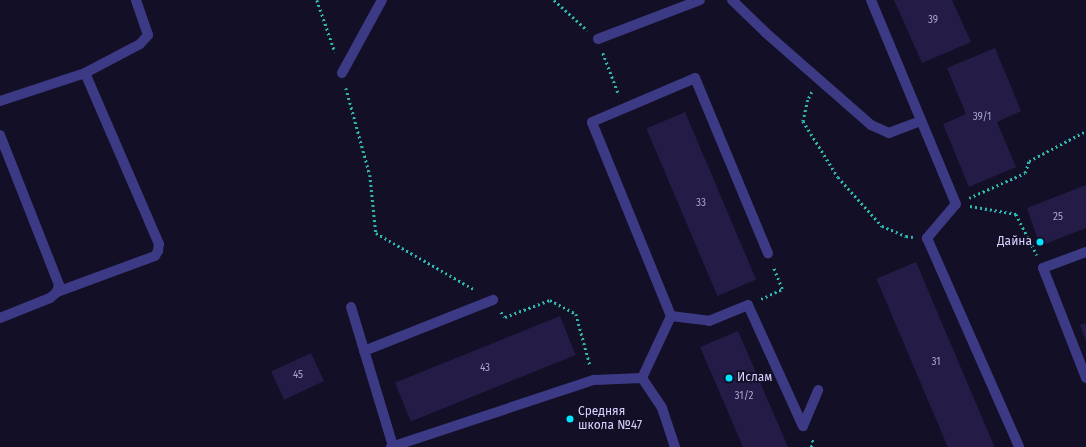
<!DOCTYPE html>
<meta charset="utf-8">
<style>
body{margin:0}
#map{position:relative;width:1086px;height:447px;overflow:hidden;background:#130f26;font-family:"Fira Sans",sans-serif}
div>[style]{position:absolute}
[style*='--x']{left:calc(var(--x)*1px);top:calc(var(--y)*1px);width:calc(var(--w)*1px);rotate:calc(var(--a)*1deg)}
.building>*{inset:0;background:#241b47;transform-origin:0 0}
.path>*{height:2.5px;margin-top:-1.25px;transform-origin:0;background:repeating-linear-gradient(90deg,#2fb8b0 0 2px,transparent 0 5px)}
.lane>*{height:10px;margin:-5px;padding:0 5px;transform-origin:5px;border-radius:5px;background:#3d3a85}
.street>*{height:10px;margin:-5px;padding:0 5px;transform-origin:5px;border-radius:5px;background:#3d3a85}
.dots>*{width:11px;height:11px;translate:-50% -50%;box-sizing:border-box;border:2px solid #130f26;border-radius:50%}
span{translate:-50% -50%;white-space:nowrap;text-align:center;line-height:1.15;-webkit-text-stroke:3.5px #130f26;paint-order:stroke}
.number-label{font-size:10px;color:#aca6d1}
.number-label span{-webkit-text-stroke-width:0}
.poi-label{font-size:12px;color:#d9d4ff}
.right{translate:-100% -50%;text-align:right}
.left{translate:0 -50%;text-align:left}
</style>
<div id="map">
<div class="building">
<i style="clip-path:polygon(894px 0,952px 0,971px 42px,922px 63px)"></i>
<i style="clip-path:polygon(995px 48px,1021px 111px,997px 122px,1016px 167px,969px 187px,943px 124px,966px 114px,947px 68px)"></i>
<i style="left:685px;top:112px;width:182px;height:42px;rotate:67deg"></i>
<i style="clip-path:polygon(1086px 185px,1086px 228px,1040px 246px,1027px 208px)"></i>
<i style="left:916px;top:262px;width:202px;height:43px;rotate:67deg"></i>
<i style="left:560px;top:316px;width:42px;height:178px;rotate:68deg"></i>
<i style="clip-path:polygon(1086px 323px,1086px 341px,1080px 325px)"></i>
<i style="clip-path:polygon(738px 331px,788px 447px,743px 447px,700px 347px)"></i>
<i style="left:311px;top:353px;width:31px;height:44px;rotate:65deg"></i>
</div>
<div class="path">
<i style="--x:317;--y:0;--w:55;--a:70.9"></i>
<i style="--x:554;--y:0;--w:45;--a:42.3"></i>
<i style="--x:603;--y:53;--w:45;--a:69.1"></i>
<i style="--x:346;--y:88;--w:90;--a:74.6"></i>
<i style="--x:370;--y:175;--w:58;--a:84.1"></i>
<i style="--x:376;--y:233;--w:114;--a:29.9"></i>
<i style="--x:812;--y:92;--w:9;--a:117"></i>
<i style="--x:808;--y:100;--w:22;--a:103"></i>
<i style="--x:803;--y:121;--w:66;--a:58"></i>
<i style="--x:838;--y:177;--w:66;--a:48.1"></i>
<i style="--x:882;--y:226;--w:26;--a:23"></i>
<i style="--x:906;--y:236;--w:7;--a:8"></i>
<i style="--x:969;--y:198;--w:61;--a:-24.1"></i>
<i style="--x:1025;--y:173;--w:13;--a:-72"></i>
<i style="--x:1029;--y:161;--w:64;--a:-27.8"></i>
<i style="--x:970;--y:206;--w:47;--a:9.9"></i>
<i style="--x:1016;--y:214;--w:46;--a:62.9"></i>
<i style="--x:761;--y:299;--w:23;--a:-25"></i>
<i style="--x:782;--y:289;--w:24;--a:-112"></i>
<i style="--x:501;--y:312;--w:6;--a:51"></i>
<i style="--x:505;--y:317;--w:48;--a:-20.7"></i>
<i style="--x:550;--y:300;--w:30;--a:28"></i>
<i style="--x:576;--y:314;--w:53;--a:74.6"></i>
<i style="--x:811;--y:447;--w:5;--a:-68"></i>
<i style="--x:813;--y:442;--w:4;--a:-124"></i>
</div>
<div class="lane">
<i style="--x:732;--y:0;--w:47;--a:44.1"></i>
<i style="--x:766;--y:33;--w:140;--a:41.2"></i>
<i style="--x:871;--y:125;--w:20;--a:24"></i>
<i style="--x:889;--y:133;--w:34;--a:-21"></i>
<i style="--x:871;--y:0;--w:221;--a:67.4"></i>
<i style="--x:956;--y:204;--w:45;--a:130.5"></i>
<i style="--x:927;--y:238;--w:228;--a:66.2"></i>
<i style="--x:598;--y:39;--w:109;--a:-20.9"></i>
<i style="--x:342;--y:73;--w:83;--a:-61.3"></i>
<i style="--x:0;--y:101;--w:89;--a:-18.2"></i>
<i style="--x:85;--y:73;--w:62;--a:-27.8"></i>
<i style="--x:140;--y:44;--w:12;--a:-48"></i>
<i style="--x:148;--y:35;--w:37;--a:-109"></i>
<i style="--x:0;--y:135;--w:161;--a:68.5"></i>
<i style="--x:59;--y:285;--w:7;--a:106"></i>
<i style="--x:57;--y:292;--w:9;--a:139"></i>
<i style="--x:50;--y:298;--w:54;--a:158.2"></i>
<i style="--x:1086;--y:252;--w:46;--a:159.6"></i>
<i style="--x:1043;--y:268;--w:118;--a:68.6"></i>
<i style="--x:57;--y:292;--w:104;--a:-20.2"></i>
<i style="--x:155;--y:256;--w:6;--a:-59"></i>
<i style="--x:158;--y:251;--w:7;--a:-82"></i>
<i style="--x:159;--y:244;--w:186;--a:-113.4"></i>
<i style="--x:351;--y:307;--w:145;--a:73.2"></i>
<i style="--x:671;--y:316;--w:38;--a:7"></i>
<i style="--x:709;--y:321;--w:42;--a:-22.3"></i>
<i style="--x:748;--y:305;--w:133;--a:65.6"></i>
<i style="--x:364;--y:351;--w:139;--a:-21.6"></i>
<i style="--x:642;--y:378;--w:68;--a:-64.9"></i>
<i style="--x:671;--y:316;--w:209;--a:-112.2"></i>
<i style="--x:592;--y:122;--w:112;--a:-23.1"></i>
<i style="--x:695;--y:78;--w:190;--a:67.4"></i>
<i style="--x:803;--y:426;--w:39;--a:-67"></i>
</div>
<div class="street">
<i style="--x:391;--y:447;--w:214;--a:-18.3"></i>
<i style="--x:594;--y:380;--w:48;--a:-2.4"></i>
<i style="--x:642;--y:378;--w:36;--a:56"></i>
<i style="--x:662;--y:408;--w:41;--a:71.6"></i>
</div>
<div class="dots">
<i style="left:1040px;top:242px;background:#00e5ff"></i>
<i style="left:729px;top:378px;background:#00e5ff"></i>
<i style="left:570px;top:419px;background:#00e5ff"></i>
</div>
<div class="number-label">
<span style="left:933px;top:21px">39</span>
<span style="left:982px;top:118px">39/1</span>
<span style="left:701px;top:204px">33</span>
<span style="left:1058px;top:218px">25</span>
<span style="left:936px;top:363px">31</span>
<span style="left:485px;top:369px">43</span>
<span style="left:298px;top:376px">45</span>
<span style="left:744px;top:397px">31/2</span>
</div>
<div class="poi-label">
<span class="right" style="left:1032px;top:242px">Дайна</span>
<span class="left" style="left:737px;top:378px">Ислам</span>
<span class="left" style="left:578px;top:419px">Средняя<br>школа №47</span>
</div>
</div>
